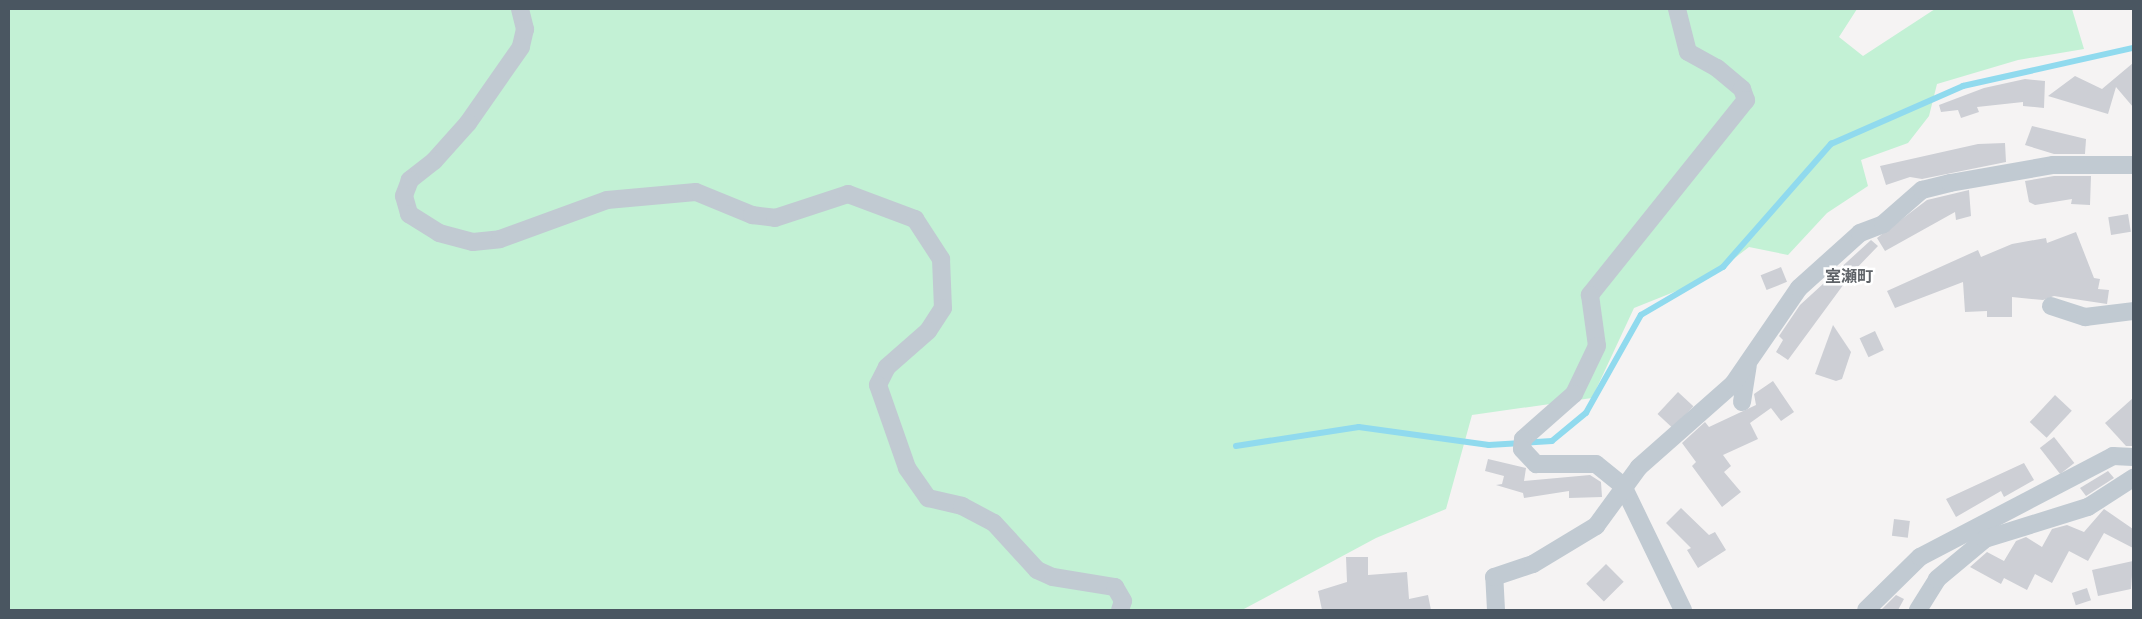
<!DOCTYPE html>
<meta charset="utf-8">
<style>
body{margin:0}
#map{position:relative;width:2142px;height:619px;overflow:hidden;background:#f5f3f3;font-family:"DejaVu Sans","Noto Sans JP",sans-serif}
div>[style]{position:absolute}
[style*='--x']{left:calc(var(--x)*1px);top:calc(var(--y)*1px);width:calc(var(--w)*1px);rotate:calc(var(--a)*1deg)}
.green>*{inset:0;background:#c3f1d5}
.stream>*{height:5.5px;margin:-2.75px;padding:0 2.75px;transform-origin:2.75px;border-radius:2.75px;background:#90daee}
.building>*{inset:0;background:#cdcfd5;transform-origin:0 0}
.street>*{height:18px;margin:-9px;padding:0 9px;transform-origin:9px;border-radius:9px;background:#c1cad2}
span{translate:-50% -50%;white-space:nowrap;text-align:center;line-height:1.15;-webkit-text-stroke:5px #fff;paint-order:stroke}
.neighbourhood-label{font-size:16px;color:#5f6368;font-weight:700}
.frame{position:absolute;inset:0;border:10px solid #4a5661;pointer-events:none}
</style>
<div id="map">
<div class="green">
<i style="clip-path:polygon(9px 9px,1857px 9px,1839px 37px,1863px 56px,1935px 9px,2072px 9px,2084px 49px,2018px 60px,1937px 84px,1929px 116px,1908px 143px,1861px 160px,1868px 186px,1827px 213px,1788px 255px,1749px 247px,1709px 278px,1634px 308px,1592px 398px,1472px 415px,1446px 509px,1376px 538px,1242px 610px,9px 610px)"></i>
</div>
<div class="stream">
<i style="--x:1236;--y:446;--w:124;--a:-8.8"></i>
<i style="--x:1359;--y:427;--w:131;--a:7.9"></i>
<i style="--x:1489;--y:445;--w:63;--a:-3.6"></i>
<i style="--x:1552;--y:441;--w:44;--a:-39.5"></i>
<i style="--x:1586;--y:413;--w:112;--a:-60.7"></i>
<i style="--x:1641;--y:315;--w:95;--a:-30.3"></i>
<i style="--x:1723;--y:267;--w:164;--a:-48.7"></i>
<i style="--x:1831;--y:144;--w:144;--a:-23.7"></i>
<i style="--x:1963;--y:86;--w:174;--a:-12.6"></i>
</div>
<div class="building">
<i style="clip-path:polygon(2133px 63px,2133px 107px,2116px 87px,2108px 114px,2048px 96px,2075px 76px,2102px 89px)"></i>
<i style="clip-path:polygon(2025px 79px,2045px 81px,2044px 108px,2023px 106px,2023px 102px,1977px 107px,1979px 112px,1961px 118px,1958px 110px,1941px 112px,1939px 105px,1984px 88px)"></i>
<i style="clip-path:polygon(2032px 126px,2086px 139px,2085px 154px,2054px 154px,2025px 145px)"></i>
<i style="clip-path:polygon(2005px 143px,2006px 162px,1922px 179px,1910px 177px,1886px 185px,1880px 166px,1978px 144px)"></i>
<i style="clip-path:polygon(2054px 176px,2091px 176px,2090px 205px,2071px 204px,2072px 199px,2035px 205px,2029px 202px,2025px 181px)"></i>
<i style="clip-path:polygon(1969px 190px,1971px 216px,1956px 220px,1955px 212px,1885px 251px,1877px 238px,1927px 200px)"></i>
<i style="left:2128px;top:214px;width:18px;height:20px;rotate:81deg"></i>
<i style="clip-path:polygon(2076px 232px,2094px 278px,2100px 279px,2098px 289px,2109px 290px,2107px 304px,2054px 296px,2043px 300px,2012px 297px,2012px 317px,1987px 317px,1987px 311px,1965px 312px,1963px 282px,1895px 308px,1887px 291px,1978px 250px,1981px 257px,2012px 244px,2046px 238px,2047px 243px)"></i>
<i style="clip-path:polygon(1871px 240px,1878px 246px,1852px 273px,1788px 360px,1776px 352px,1783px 340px,1779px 336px,1800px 305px)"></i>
<i style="left:1781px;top:267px;width:16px;height:22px;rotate:68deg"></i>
<i style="clip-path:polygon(1833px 325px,1851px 352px,1842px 379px,1836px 381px,1815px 374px)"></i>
<i style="left:1875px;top:331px;width:21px;height:17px;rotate:65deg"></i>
<i style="clip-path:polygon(1773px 381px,1794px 412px,1781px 421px,1771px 408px,1750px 423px,1758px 439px,1723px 455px,1731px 466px,1724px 472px,1741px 492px,1722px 507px,1692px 466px,1696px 462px,1682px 443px,1705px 422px,1709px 427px,1756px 405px,1754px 394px)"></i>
<i style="left:1678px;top:392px;width:21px;height:30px;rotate:43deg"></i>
<i style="left:2055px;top:395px;width:23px;height:37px;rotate:43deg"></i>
<i style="clip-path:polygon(2133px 398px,2133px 446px,2126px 446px,2105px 423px)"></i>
<i style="left:2054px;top:437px;width:33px;height:18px;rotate:52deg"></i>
<i style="clip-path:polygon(1488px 459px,1526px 468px,1524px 481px,1590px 475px,1601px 482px,1602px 497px,1569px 498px,1569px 491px,1524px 498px,1523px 493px,1496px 485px,1502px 484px,1504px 476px,1485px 471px)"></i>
<i style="clip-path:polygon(2024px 463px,2034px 480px,2004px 497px,2001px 491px,1956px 517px,1946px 499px)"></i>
<i style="clip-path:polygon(2108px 471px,2114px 478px,2086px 496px,2080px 488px)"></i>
<i style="clip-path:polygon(1681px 508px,1709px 535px,1715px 532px,1726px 550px,1698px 568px,1687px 550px,1691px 548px,1666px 523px)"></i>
<i style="clip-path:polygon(2104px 509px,2133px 529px,2133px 548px,2104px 533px,2088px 561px,2069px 551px,2052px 583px,2035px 574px,2027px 590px,2004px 578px,2001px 584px,1970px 567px,1987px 552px,2004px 561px,2016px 541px,2026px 537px,2042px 547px,2052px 529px,2067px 525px,2084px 532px)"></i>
<i style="left:1894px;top:519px;width:16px;height:17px;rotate:7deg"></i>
<i style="clip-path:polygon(1346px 557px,1368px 557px,1368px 575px,1407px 572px,1409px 599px,1428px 595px,1431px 610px,1322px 610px,1318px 591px,1347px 582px)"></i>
<i style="clip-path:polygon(2133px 561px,2131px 589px,2098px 596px,2092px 570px)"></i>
<i style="left:1606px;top:564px;width:25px;height:28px;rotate:45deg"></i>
<i style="left:2087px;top:588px;width:13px;height:16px;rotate:72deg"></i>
<i style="clip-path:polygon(1896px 595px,1904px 599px,1898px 610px,1881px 610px)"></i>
</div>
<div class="street">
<i style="--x:520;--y:9;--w:21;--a:76"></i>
<i style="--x:525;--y:29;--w:18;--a:103"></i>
<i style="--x:521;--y:47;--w:93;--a:124.9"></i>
<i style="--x:468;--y:123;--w:51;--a:131.8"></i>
<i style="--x:434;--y:161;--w:31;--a:142"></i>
<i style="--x:410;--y:180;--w:17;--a:111"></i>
<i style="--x:404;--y:196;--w:19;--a:74"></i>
<i style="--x:409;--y:214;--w:36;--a:32"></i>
<i style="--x:439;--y:233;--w:35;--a:15"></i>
<i style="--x:473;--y:242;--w:27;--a:-6"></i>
<i style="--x:500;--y:239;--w:114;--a:-20"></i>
<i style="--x:607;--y:200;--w:89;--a:-5.1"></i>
<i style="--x:696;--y:192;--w:61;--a:22.3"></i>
<i style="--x:752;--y:215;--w:23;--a:7"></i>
<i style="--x:775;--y:218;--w:77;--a:-18.2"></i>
<i style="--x:848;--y:194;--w:72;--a:20.5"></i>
<i style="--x:915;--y:219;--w:48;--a:57"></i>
<i style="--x:941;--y:259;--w:49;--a:87.7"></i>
<i style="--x:943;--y:308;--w:27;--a:123"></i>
<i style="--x:928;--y:331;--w:55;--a:138.7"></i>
<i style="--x:887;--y:367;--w:20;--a:117"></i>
<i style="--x:878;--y:385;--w:88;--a:70.7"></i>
<i style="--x:907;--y:468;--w:37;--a:55"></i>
<i style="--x:928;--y:498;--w:35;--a:13"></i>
<i style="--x:962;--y:506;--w:36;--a:28"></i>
<i style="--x:994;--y:523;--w:64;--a:47.5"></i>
<i style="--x:1037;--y:570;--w:17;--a:24"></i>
<i style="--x:1053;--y:577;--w:63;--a:9.2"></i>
<i style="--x:1115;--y:587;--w:16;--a:60"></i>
<i style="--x:1123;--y:601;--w:9;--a:108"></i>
<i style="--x:1677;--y:9;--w:44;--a:75.7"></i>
<i style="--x:1688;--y:52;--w:33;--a:29"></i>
<i style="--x:1717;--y:68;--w:33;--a:40"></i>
<i style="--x:1742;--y:89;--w:12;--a:70"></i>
<i style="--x:1746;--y:100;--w:250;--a:128.7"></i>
<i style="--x:1590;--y:295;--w:51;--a:82.2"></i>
<i style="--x:1597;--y:346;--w:53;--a:115.6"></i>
<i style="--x:1574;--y:394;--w:68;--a:138.6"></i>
<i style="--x:1523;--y:439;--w:10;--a:96"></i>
<i style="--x:1522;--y:449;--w:21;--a:47"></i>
<i style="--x:1536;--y:464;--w:60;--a:0"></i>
<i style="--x:1596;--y:464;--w:35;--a:39"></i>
<i style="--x:1623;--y:486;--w:138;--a:64.2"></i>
<i style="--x:2051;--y:306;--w:36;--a:18"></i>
<i style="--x:2085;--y:317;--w:48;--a:-7.1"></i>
<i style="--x:1742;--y:402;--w:37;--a:-81"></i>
<i style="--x:1496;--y:610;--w:33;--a:-93"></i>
<i style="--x:1494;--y:577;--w:41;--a:-18.4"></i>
<i style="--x:1533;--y:564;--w:74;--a:-31.1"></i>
<i style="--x:1596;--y:526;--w:73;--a:-53.9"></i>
<i style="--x:1639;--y:467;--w:125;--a:-41.4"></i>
<i style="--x:1733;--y:384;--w:116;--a:-55.5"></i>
<i style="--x:1799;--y:288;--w:82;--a:-42"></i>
<i style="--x:1860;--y:233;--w:25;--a:-21"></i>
<i style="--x:1883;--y:224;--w:52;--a:-41.1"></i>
<i style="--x:1922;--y:190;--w:29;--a:-14"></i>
<i style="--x:1950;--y:183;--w:105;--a:-9.9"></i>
<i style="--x:2053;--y:165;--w:80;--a:0"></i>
<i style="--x:1866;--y:610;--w:76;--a:-44.5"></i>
<i style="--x:1920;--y:557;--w:218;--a:-27.6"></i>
<i style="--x:2113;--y:456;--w:20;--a:3"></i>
<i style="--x:1918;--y:610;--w:36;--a:-58"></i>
<i style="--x:1937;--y:579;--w:62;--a:-39.8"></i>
<i style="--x:1985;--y:539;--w:108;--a:-17.3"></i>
<i style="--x:2088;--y:507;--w:54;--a:-32.8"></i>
</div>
<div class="neighbourhood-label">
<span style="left:1849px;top:277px">室瀬町</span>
</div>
<div class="frame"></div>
</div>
